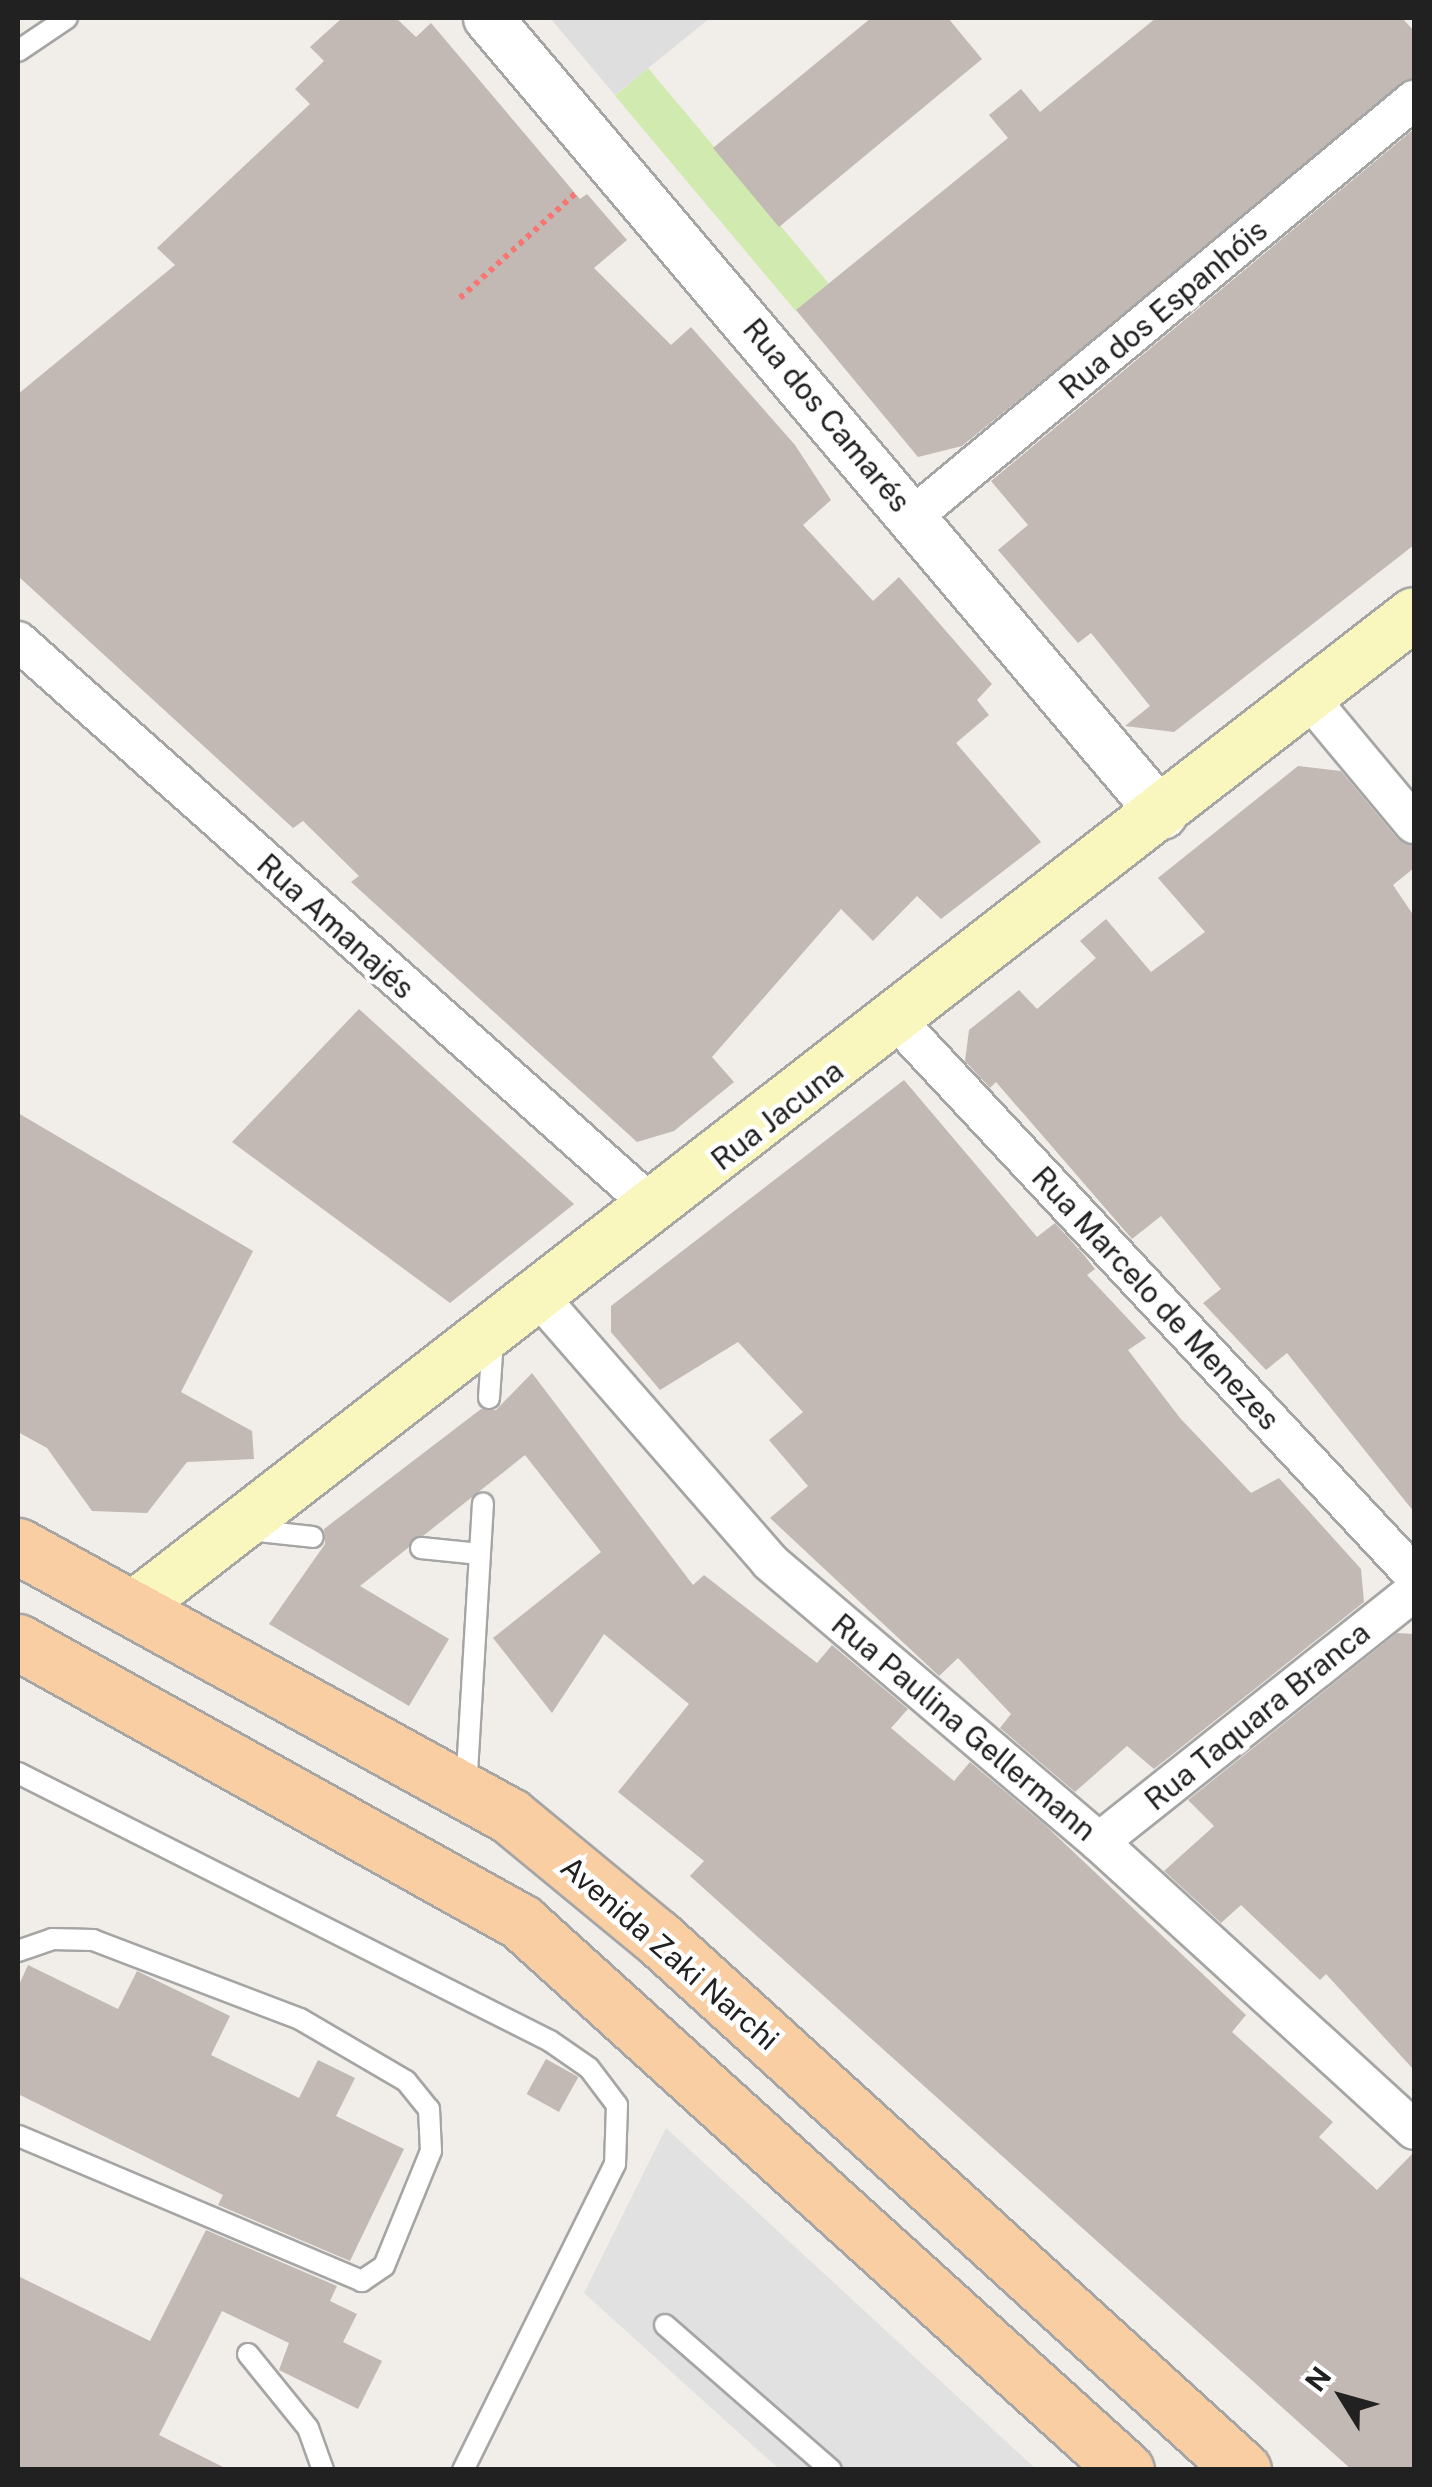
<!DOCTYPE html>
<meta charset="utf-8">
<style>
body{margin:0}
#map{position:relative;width:1432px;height:2487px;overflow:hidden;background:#f1ede8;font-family:"Public Sans",sans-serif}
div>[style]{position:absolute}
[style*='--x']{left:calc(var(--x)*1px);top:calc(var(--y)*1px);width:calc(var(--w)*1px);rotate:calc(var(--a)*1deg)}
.residential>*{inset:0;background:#dfdede}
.grass>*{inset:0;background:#d0eaaf;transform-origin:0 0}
.parking>*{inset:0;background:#e1e1e1}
.building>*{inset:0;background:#c2b9b4;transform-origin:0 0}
.path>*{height:6px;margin-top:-3px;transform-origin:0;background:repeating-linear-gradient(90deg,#f87672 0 5px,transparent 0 10px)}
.roads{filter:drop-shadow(2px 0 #a5a5a5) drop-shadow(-2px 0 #a5a5a5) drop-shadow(0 2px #a5a5a5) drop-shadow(0 -2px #a5a5a5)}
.service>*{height:20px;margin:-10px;padding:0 10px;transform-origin:10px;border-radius:10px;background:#fff}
.minor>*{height:38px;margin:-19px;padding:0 19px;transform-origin:19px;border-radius:19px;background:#fff}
.tertiary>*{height:48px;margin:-24px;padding:0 24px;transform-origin:24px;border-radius:24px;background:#fff}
.secondary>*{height:52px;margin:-26px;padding:0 26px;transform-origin:26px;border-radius:26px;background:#f9f7be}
.primary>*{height:55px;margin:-27.5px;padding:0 27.5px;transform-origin:27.5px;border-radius:27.5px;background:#facea3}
span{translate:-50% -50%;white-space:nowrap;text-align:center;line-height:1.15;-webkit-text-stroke:9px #fff;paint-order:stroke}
.street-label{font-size:30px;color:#212121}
.frame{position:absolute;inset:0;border:20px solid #212121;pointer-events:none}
.north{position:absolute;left:1292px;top:2347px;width:100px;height:100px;-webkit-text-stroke:8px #fff;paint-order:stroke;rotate:307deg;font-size:28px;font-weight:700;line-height:40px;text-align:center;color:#212121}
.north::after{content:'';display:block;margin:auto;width:35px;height:45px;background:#212121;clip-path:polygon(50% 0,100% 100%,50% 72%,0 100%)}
</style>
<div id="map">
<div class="residential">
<i style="clip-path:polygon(550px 18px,710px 18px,615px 95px)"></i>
</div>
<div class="grass">
<i style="left:648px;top:68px;width:281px;height:43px;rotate:50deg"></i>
</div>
<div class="parking">
<i style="clip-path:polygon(666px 2128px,1036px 2469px,779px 2469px,584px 2293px)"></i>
</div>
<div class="building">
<i style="clip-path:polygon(342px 18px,396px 18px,416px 37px,431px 23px,580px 199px,587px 194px,627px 240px,594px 268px,671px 345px,691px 327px,795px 445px,831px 500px,803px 525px,873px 601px,899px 577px,992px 684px,977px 700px,989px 715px,956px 743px,1041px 842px,941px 919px,917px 896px,873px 941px,841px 909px,712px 1057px,734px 1082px,674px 1131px,637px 1142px,351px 882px,359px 876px,303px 821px,293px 828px,18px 576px,18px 394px,175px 265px,157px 248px,310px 104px,295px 89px,324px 61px,310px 47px)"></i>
<i style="clip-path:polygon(871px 18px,948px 18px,982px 59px,779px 227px,713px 148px)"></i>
<i style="clip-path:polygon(1156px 18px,1402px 18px,1414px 31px,1414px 78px,962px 446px,918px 457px,796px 310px,1008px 138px,989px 115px,1021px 89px,1040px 112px)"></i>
<i style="clip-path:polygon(1414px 129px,1414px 545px,1174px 732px,1125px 726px,1150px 706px,1091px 633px,1078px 643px,998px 550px,1028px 525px,991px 481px)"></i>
<i style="clip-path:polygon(1298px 766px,1341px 771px,1397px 838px,1414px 846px,1414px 868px,1393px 885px,1414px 916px,1414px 1512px,1287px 1353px,1266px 1370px,1203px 1303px,1221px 1289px,1161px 1216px,1132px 1239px,996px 1082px,990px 1088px,965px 1061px,969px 1030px,1019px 990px,1037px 1009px,1096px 958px,1080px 941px,1106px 919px,1151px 972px,1205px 932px,1158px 878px)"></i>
<i style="clip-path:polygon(359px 1009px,574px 1204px,450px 1303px,232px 1142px)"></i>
<i style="clip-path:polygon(904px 1080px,1037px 1237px,1055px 1223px,1084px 1255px,1095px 1269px,1087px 1275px,1146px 1338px,1128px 1350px,1180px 1418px,1251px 1493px,1279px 1478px,1361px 1569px,1364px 1602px,1154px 1769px,1127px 1746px,1075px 1792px,1000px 1728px,1011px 1714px,958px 1658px,939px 1676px,770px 1518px,808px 1486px,769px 1440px,803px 1412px,738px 1342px,660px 1390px,611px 1332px,611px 1306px)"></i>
<i style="clip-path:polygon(18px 1113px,253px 1251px,181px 1392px,252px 1431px,254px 1459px,187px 1462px,147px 1513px,92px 1511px,47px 1448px,18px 1432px)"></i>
<i style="clip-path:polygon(532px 1373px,693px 1585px,704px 1575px,817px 1663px,832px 1645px,908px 1709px,891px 1728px,954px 1781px,970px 1762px,1045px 1825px,1246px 2015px,1232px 2032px,1333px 2122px,1319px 2137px,1377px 2190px,1414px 2152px,1414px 2470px,1352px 2470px,690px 1876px,704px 1861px,618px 1792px,689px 1704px,604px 1634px,552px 1713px,493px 1638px,601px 1552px,525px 1455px,360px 1586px,449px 1639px,409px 1706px,269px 1624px,325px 1544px,324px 1529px,481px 1409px,496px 1410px)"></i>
<i style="clip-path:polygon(1397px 1633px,1414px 1634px,1414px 2070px,1326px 1974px,1320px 1980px,1241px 1905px,1221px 1923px,1164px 1871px,1214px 1826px,1188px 1800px)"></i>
<i style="clip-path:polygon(28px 1965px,118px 2009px,137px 1971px,230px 2016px,211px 2055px,299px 2098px,318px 2060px,355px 2078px,336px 2116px,404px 2149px,350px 2261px,218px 2205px,223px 2195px,18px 2094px,18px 1987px)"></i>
<i style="left:546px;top:2059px;width:37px;height:40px;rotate:29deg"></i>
<i style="clip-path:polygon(206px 2230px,337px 2286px,330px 2301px,357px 2314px,343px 2342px,382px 2361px,358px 2409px,279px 2370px,289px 2343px,222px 2311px,159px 2435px,229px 2470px,18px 2470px,18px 2276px,150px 2341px)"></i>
</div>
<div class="path">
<i style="--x:460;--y:298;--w:159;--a:-42.2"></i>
</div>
<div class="roads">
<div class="service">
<i style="--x:18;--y:51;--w:59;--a:-34"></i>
<i style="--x:489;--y:1398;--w:58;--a:-86.1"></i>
<i style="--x:249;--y:1530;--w:64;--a:6.2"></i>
<i style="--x:421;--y:1548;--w:59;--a:5.8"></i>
<i style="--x:18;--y:1773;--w:596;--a:26.74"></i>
<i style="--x:550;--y:2041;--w:47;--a:34.7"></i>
<i style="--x:589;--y:2068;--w:46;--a:52.9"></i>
<i style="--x:617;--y:2105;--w:59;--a:91.9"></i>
<i style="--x:615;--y:2164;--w:342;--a:116.4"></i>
<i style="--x:466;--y:1789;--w:286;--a:-86.6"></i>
<i style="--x:18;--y:1951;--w:36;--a:-19"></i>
<i style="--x:52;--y:1939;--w:41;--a:1.4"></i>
<i style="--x:93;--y:1940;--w:222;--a:20.9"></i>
<i style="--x:300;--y:2019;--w:123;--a:30.3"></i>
<i style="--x:406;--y:2081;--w:36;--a:51"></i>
<i style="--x:429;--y:2109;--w:42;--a:87.3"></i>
<i style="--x:431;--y:2151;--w:124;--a:112.2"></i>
<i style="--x:384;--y:2266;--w:27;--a:146"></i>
<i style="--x:362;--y:2281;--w:373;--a:-157.1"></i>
<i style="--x:665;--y:2325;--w:220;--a:41.1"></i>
<i style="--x:248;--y:2354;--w:95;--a:51"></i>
<i style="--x:308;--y:2428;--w:45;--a:70.3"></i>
</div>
<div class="minor">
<i style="--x:912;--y:517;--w:653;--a:-39.72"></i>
<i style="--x:18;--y:641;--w:854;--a:41.68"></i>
<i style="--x:1309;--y:698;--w:164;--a:50.2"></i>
<i style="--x:897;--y:1021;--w:758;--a:46.98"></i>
<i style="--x:540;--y:1298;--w:350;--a:48.9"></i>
<i style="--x:770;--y:1562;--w:432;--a:40.4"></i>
<i style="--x:1099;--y:1842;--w:427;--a:42.4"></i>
<i style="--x:1099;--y:1842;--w:403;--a:-38.5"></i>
</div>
<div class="tertiary">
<i style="--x:488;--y:18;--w:1044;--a:49.74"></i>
</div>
<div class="secondary">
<i style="--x:133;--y:1608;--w:1621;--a:-37.81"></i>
</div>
<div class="primary">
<i style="--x:18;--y:1546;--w:561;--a:28.76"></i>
<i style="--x:510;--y:1816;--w:190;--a:39.5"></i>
<i style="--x:657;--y:1937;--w:792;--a:42.29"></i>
<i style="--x:18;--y:1642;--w:576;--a:29.1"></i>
<i style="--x:521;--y:1922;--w:816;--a:42.17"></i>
</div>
</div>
<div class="street-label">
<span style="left:1163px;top:309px;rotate:-40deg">Rua dos Espanhóis</span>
<span style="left:827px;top:415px;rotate:50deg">Rua dos Camarés</span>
<span style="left:336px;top:926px;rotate:42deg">Rua Amanajés</span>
<span style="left:777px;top:1115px;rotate:-38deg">Rua Jacuna</span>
<span style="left:1156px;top:1298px;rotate:47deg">Rua Marcelo de Menezes</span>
<span style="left:1257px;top:1716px;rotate:-39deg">Rua Taquara Branca</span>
<span style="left:964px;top:1727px;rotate:40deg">Rua Paulina Gellermann</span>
<span style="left:670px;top:1953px;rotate:41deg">Avenida Zaki Narchi</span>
</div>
<div class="frame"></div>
<div class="north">N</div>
</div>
